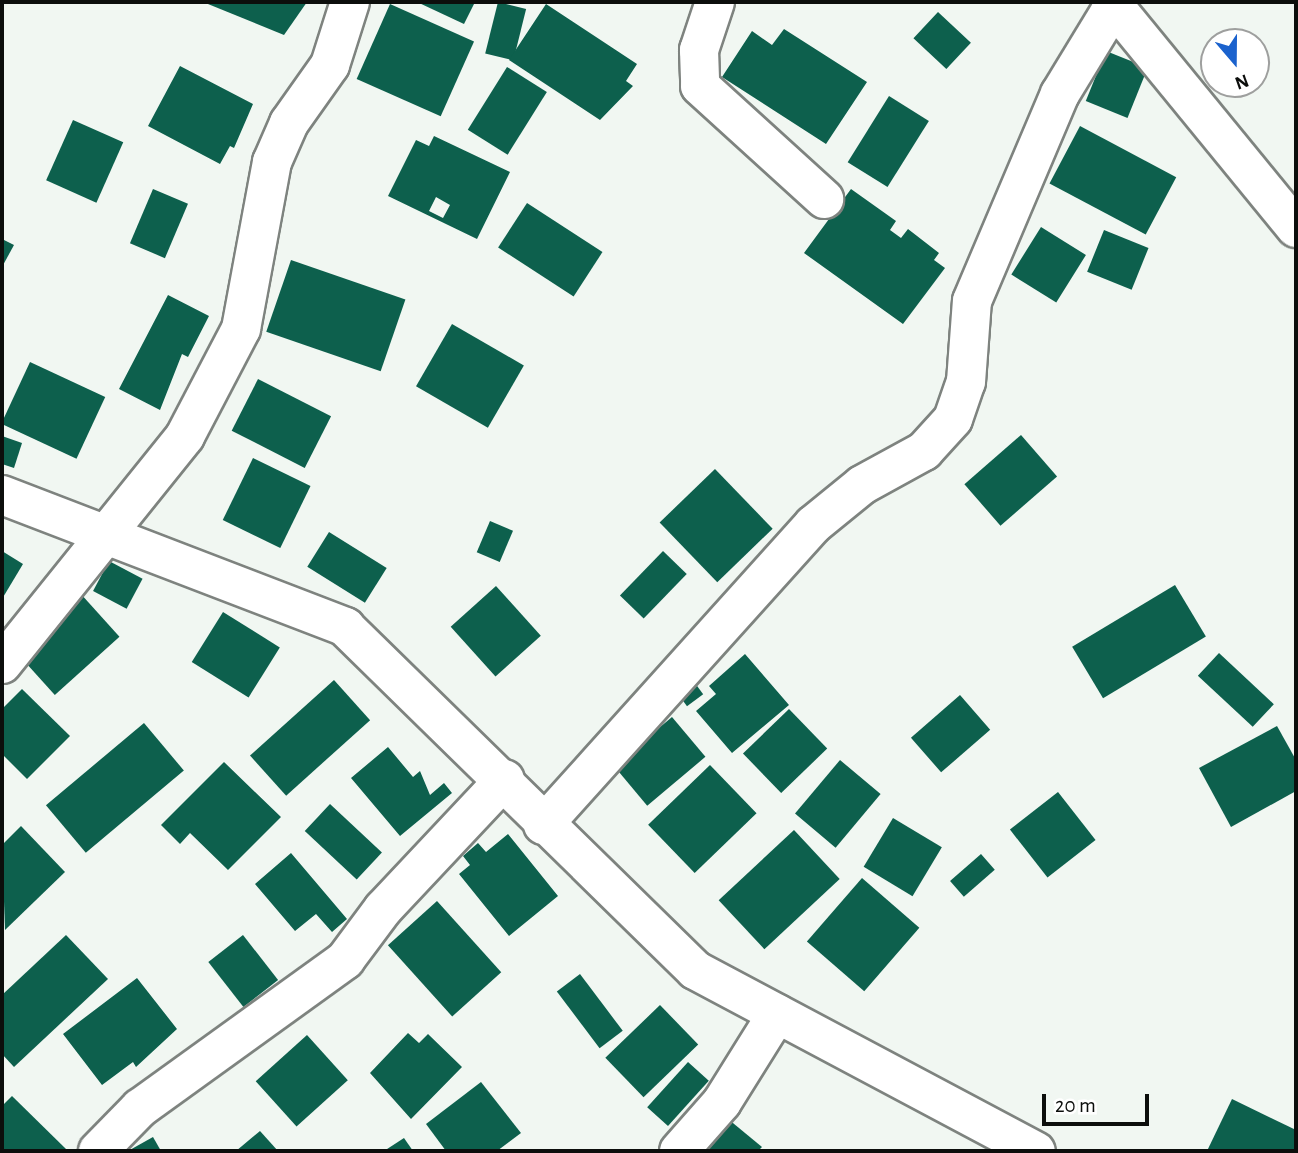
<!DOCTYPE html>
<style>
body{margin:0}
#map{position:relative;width:1298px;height:1153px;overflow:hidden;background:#f1f7f2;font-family:"Alegreya Sans",sans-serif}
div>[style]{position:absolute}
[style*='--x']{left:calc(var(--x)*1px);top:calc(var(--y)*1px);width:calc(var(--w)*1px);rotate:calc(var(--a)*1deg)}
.building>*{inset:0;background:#0d604d;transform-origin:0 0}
.roads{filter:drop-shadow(2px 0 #7e837f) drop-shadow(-2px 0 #7e837f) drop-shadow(0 2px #7e837f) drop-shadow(0 -2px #7e837f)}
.minor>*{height:38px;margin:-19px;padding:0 19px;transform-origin:19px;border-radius:19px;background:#fff}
span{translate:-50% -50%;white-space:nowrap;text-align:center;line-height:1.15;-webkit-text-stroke:7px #fff;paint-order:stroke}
.frame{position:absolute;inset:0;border:4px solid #0c0e0c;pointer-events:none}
.north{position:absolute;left:1200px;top:28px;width:70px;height:70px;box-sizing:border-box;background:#fff;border:2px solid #9e9f9e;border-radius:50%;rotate:160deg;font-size:19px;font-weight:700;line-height:28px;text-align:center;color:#0c0e0c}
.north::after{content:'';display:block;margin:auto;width:24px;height:32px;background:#1b62cd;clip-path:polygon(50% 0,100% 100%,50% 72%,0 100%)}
.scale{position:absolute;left:1042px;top:1094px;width:107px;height:32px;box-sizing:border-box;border:4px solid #0c0e0c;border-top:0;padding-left:9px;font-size:21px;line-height:24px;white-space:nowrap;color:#0c0e0c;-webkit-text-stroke:5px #fff;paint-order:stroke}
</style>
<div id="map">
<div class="building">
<i style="clip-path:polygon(203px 2px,307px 2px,284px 35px)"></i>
<i style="clip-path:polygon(417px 2px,475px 2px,464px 24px)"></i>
<i style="left:498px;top:2px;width:29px;height:53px;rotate:14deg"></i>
<i style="left:390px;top:4px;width:92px;height:82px;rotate:24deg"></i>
<i style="clip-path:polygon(546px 4px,637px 64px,626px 81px,633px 86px,600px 120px,509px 60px)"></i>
<i style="left:938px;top:12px;width:45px;height:36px;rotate:43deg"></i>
<i style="clip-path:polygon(784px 29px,867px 82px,826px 144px,722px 77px,752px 31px,772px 45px)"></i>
<i style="left:1106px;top:51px;width:45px;height:54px;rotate:22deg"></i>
<i style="clip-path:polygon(180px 66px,253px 104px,234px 148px,230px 146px,220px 164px,148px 126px)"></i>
<i style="left:507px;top:67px;width:47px;height:74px;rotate:32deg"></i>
<i style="left:889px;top:96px;width:47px;height:78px;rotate:32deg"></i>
<i style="left:73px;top:120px;width:55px;height:66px;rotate:24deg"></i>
<i style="left:1080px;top:126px;width:109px;height:65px;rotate:28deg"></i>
<i style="clip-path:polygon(evenodd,434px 136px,510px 172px,477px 239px,388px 196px,416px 140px,429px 146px,434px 136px,436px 197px,450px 205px,443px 218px,429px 211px,436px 197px)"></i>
<i style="left:153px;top:189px;width:38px;height:59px;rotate:23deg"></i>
<i style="clip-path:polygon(851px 189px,896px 221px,890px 230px,901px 238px,908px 229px,939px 253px,934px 260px,945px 268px,903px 324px,804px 253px)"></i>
<i style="left:527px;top:203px;width:90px;height:53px;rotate:33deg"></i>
<i style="left:1041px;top:227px;width:53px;height:56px;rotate:32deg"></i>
<i style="left:1104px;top:230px;width:48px;height:45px;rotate:22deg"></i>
<i style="clip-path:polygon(2px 239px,14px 245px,2px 267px)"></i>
<i style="left:291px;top:260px;width:121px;height:76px;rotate:19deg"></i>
<i style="clip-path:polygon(168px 295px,209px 316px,188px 357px,182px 354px,160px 410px,119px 389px)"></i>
<i style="left:452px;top:324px;width:83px;height:72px;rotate:30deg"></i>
<i style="left:30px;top:362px;width:83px;height:68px;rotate:25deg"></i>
<i style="left:258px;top:379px;width:82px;height:58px;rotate:27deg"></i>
<i style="left:1021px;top:435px;width:55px;height:75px;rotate:49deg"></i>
<i style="clip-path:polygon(2px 436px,22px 443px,14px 468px,2px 464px)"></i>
<i style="left:253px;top:458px;width:64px;height:69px;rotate:26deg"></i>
<i style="left:715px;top:469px;width:83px;height:77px;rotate:46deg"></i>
<i style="left:490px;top:521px;width:25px;height:34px;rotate:23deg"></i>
<i style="left:329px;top:532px;width:68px;height:41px;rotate:32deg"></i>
<i style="clip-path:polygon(2px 551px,23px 564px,2px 599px)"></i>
<i style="left:663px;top:551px;width:33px;height:62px;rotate:44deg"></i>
<i style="left:109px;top:561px;width:38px;height:34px;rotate:28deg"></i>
<i style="left:1175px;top:585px;width:60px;height:120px;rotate:59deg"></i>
<i style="left:496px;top:586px;width:67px;height:61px;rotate:48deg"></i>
<i style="left:80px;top:593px;width:59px;height:87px;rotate:48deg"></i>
<i style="left:223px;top:612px;width:67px;height:59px;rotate:32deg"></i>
<i style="left:1219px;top:653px;width:75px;height:31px;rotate:43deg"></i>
<i style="clip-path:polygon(745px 654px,789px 705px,732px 753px,696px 711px,716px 694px,709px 686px)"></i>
<i style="left:692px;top:679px;width:19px;height:20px;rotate:54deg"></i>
<i style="left:334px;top:680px;width:54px;height:113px;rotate:48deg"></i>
<i style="clip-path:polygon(22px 689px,70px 736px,27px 779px,2px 754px,2px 709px)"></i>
<i style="left:960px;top:695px;width:46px;height:65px;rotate:49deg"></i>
<i style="left:789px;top:709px;width:55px;height:64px;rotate:46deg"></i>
<i style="left:672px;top:717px;width:52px;height:76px;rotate:50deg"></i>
<i style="left:144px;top:723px;width:62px;height:128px;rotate:50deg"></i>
<i style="clip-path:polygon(1277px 726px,1296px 760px,1296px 791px,1231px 827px,1199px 768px)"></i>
<i style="clip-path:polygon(388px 747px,413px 777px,420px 771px,430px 795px,444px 783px,452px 793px,400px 836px,351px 778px)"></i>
<i style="left:840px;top:760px;width:53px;height:70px;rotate:40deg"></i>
<i style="clip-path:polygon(224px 762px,281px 817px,228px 870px,190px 833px,180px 844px,161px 825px)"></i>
<i style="left:710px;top:765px;width:67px;height:86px;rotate:46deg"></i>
<i style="left:1058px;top:792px;width:61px;height:61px;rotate:52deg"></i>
<i style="left:330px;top:804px;width:71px;height:37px;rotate:43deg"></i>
<i style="left:893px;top:818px;width:57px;height:57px;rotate:31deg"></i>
<i style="clip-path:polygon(21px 826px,65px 872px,5px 930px,2px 845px)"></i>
<i style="left:794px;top:830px;width:67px;height:103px;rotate:47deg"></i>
<i style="clip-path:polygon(508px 834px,558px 896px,509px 936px,459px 874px,470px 865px,463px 856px,478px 843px,486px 852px)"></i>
<i style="clip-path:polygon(291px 853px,347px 919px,332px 932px,316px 914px,295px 931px,255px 884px)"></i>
<i style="left:981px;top:854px;width:21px;height:41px;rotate:49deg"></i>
<i style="left:862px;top:878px;width:76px;height:84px;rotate:41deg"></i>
<i style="left:437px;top:901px;width:96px;height:66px;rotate:48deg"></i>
<i style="clip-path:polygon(66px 935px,108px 979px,14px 1067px,2px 1054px,2px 995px)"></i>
<i style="left:243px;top:935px;width:57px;height:44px;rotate:52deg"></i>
<i style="left:580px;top:974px;width:71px;height:29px;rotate:53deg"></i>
<i style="clip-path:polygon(137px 978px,177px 1029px,136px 1067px,133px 1062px,102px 1085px,63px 1034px)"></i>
<i style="left:660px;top:1005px;width:55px;height:76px;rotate:46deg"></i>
<i style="clip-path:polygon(408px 1033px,419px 1043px,428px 1034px,462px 1067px,411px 1119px,370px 1073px)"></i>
<i style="left:307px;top:1035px;width:61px;height:69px;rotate:48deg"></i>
<i style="left:688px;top:1062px;width:28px;height:61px;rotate:42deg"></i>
<i style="clip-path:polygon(481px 1082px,521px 1133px,497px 1151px,446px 1151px,426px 1124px)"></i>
<i style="clip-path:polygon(12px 1096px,66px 1149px,64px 1151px,2px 1151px,2px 1106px)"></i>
<i style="clip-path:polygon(1232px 1099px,1296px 1130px,1296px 1151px,1207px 1151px)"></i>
<i style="clip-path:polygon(722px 1114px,762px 1147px,758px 1151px,699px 1151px)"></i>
<i style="clip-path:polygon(260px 1131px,278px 1151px,236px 1151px)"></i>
<i style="clip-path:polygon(153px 1137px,161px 1151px,128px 1151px)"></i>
<i style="clip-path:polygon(404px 1138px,413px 1151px,384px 1151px)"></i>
</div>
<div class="roads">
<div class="minor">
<i style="--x:715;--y:2;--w:51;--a:108.4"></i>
<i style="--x:699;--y:50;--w:36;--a:88"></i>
<i style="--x:700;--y:86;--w:168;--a:42.3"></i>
<i style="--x:1111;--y:2;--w:292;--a:50.7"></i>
<i style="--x:2;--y:495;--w:368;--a:21"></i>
<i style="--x:345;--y:627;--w:490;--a:44.4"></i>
<i style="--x:695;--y:970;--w:386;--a:28"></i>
<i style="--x:2;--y:664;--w:292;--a:-51.2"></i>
<i style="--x:185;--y:436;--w:121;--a:-62.4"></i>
<i style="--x:241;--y:329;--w:170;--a:-79.5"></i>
<i style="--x:272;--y:162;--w:43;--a:-66.4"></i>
<i style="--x:289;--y:123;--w:71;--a:-54.7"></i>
<i style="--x:330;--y:65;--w:66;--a:-72.4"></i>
<i style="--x:543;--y:825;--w:404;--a:-48"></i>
<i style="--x:813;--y:525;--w:63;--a:-39.2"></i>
<i style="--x:862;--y:485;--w:71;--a:-28.7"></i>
<i style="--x:924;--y:451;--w:43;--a:-47.8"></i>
<i style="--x:953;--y:419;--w:39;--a:-71"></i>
<i style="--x:966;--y:382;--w:81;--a:-85.8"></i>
<i style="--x:972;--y:301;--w:225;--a:-67"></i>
<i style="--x:1060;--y:94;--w:108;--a:-58.7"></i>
<i style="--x:98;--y:1151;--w:60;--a:-45.7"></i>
<i style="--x:140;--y:1108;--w:253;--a:-35.8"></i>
<i style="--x:345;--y:960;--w:64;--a:-53.3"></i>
<i style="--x:383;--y:909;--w:178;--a:-46.8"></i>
<i style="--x:679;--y:1151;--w:65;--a:-48.7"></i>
<i style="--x:722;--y:1102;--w:104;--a:-58"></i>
</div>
</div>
<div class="frame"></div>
<div class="north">N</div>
<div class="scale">20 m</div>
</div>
